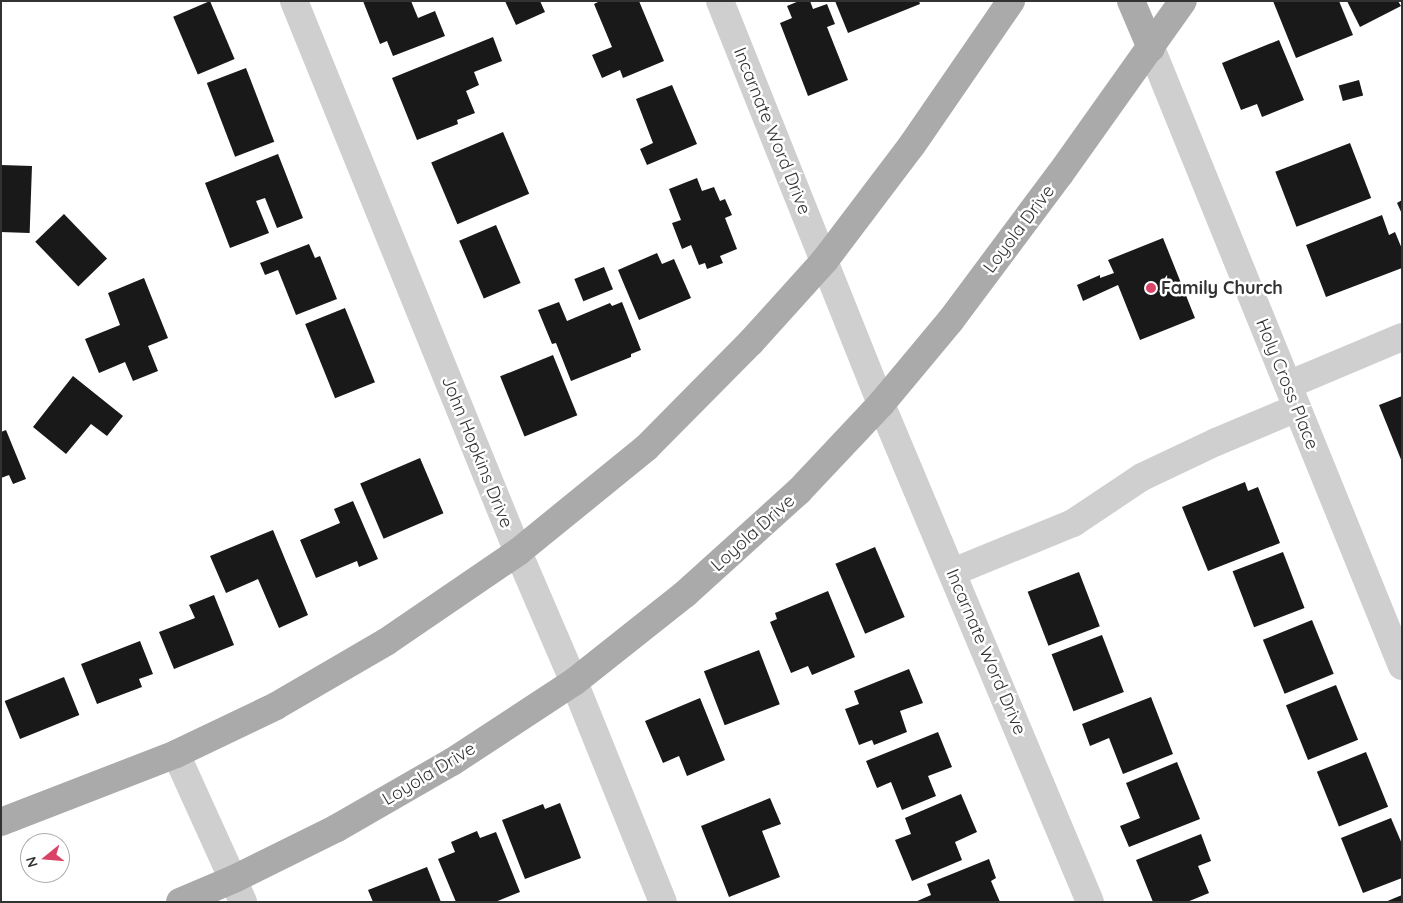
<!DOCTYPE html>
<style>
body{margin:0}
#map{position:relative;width:1403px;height:903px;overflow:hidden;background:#fff;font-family:Quicksand,sans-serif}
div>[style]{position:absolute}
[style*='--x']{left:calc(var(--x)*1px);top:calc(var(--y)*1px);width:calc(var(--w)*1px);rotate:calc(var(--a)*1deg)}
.building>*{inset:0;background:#191919;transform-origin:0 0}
.minor>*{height:28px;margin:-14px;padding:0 14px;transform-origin:14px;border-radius:14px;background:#cfcfcf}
.major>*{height:28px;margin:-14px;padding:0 14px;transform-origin:14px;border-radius:14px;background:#aaa}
.dots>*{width:14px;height:14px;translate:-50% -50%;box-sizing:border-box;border:2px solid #fff;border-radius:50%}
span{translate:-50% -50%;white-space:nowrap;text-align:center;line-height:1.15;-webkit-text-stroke:5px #fff;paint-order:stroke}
.street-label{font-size:18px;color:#323232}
.poi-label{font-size:18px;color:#323232;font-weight:700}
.left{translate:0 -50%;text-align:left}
.frame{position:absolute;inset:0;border:2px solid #323232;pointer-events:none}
.north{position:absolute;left:20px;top:833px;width:50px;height:50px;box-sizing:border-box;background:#fff;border:1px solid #adadad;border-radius:50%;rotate:253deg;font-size:14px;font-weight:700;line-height:20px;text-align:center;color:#323232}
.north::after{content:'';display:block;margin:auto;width:18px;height:22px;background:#d94367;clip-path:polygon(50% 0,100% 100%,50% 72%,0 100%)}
</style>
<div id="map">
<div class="building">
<i style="left:210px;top:1px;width:63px;height:40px;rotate:67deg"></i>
<i style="clip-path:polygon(363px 1px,411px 1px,418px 18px,435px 11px,445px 36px,393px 56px,387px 41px,380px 44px)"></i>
<i style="clip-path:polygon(505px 1px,540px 1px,545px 12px,516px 25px)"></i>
<i style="clip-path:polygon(600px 1px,639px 1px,664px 61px,623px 78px,620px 70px,602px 78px,592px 55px,612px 47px,594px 4px)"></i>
<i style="clip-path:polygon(799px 1px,810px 1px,813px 9px,827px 4px,835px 24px,827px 27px,848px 80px,808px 96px,780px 23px,792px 18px,787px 6px)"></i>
<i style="clip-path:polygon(835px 1px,919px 1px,920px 4px,848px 33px)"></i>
<i style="clip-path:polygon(1273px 1px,1339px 1px,1353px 35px,1296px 58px)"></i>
<i style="clip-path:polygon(1347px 1px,1398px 1px,1401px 6px,1360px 27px)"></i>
<i style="clip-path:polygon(493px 37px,502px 61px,474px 72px,479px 85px,466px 91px,475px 113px,457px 120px,458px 124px,417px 140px,392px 78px)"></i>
<i style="clip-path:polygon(1279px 40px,1304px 100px,1262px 117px,1257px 104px,1241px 110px,1222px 63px)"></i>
<i style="left:246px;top:68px;width:79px;height:42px;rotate:69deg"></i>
<i style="left:1359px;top:80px;width:16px;height:21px;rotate:75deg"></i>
<i style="clip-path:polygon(672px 85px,697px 144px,647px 165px,640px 149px,653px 143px,636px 99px)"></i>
<i style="left:503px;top:132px;width:67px;height:78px;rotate:67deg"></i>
<i style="left:1350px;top:143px;width:59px;height:80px;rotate:69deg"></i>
<i style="clip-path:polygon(278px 154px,303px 218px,277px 228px,265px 198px,256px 201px,269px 233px,230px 248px,205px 183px)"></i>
<i style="left:1px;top:165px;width:31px;height:67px;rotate:2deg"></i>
<i style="clip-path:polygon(697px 178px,702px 191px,714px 187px,720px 201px,725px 199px,732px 215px,725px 218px,737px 249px,720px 256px,723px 263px,707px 269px,705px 263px,699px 265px,691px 245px,682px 249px,672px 223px,681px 220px,669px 189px)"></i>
<i style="clip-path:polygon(1402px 200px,1402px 214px,1397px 203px)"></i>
<i style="left:64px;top:214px;width:62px;height:40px;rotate:46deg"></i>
<i style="clip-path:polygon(1382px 215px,1389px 235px,1395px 232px,1402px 249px,1402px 268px,1326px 297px,1306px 245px)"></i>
<i style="left:496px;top:225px;width:63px;height:40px;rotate:67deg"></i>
<i style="clip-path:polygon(1163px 238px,1195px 318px,1140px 340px,1118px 285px,1083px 301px,1077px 285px,1100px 275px,1100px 278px,1114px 273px,1108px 260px)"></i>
<i style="clip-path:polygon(309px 244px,315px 258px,320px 256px,337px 299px,296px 315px,278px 270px,265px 275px,260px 263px)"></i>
<i style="clip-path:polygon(657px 253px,662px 264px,674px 259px,691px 298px,639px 320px,618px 270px)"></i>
<i style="left:604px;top:267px;width:24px;height:32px;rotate:68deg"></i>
<i style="clip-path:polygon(144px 278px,168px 338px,148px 346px,158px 371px,133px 381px,125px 362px,99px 373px,85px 339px,120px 325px,108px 293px)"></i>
<i style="clip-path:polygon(559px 302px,567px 321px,610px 303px,612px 306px,622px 302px,641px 350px,631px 354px,631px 357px,571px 381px,556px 343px,552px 344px,538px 310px)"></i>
<i style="left:345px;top:308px;width:80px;height:43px;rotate:68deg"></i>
<i style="left:553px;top:355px;width:65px;height:57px;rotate:68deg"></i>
<i style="clip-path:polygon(73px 376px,123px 416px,107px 436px,91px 424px,66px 454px,33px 427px)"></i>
<i style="clip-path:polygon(1402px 396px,1402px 462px,1379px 405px)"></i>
<i style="clip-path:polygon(6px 430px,26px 479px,13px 484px,9px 475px,1px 478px,1px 432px)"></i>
<i style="left:420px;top:458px;width:60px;height:65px;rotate:67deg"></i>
<i style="clip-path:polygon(1245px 482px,1248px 491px,1258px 487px,1280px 543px,1208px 571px,1182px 507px)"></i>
<i style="clip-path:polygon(353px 501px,378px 559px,359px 567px,357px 561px,316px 578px,300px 540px,340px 523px,334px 509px)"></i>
<i style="clip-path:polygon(273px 530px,308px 615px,279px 628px,258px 579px,226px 593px,210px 556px)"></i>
<i style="left:875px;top:547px;width:76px;height:43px;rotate:67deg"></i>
<i style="left:1283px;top:552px;width:60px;height:54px;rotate:69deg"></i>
<i style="left:1079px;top:572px;width:58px;height:55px;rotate:69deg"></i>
<i style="clip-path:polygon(828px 591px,855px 657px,812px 675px,808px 666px,791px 673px,770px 622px,777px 619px,775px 613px)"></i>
<i style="clip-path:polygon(214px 595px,234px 645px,174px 669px,159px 632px,195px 618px,189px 605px)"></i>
<i style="left:1312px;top:620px;width:58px;height:53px;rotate:68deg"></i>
<i style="left:1102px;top:635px;width:61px;height:54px;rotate:69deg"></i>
<i style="clip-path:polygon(140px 641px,153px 674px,139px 679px,142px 687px,97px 704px,81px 664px)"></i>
<i style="left:759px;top:650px;width:58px;height:59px;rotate:69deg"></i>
<i style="clip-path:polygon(909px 669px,923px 703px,900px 711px,907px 732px,874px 745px,872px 740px,859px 745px,845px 709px,859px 704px,854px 691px)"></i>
<i style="left:64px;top:677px;width:41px;height:64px;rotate:68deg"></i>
<i style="left:1336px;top:685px;width:59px;height:54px;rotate:68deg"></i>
<i style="clip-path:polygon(1151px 697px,1173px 754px,1123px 774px,1109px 738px,1090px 746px,1082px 724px)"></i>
<i style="clip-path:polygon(700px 698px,725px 760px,687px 776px,679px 756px,663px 763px,645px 721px)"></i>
<i style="clip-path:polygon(938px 732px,952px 767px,928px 776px,936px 796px,902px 810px,891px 782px,877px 788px,866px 761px)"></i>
<i style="left:1366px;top:752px;width:59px;height:53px;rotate:68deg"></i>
<i style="clip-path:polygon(1177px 762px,1200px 819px,1129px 847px,1120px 826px,1140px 818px,1126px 783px)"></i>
<i style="clip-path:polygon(961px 794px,977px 832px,955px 842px,962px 860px,912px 881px,895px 840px,911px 834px,905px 818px)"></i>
<i style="clip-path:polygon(770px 798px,781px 824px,762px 831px,780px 877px,729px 897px,701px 826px)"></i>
<i style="clip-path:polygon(560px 803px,581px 858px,525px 879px,502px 820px,543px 804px,545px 809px)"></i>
<i style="clip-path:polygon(1391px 818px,1402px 844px,1402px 878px,1363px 893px,1341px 838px)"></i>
<i style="clip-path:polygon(477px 831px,480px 838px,496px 832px,520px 892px,495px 902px,456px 902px,438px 859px,455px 852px,451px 842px)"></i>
<i style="clip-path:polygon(1201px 834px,1211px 861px,1198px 866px,1209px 893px,1187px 902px,1153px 902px,1136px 860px)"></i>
<i style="clip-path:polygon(989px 859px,996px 878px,991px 881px,1000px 902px,915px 902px,931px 895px,927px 884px)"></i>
<i style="clip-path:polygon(427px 867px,441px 902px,373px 902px,368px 890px)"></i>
<i style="clip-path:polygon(1402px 895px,1402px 902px,1385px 902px)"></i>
</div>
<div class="minor">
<i style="--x:294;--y:1;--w:595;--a:67.88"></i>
<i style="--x:518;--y:552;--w:142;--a:66.7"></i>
<i style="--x:574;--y:682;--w:237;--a:68"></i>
<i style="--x:720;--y:1;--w:434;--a:68.2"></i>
<i style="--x:881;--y:404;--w:540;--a:67.23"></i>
<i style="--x:1151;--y:48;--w:667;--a:67.9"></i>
<i style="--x:1288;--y:385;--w:124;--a:-22.8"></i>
<i style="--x:953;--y:572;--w:130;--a:-22.2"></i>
<i style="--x:1073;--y:523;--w:83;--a:-33.7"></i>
<i style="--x:1142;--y:477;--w:82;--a:-25.3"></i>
<i style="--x:1216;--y:442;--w:88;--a:-22.8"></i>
<i style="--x:176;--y:754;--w:162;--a:65.6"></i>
</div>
<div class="major">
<i style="--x:1131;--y:1;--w:51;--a:66.9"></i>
<i style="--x:1;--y:822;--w:188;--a:-21.2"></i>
<i style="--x:176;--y:754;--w:111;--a:-25.6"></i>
<i style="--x:276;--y:706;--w:127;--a:-30.2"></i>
<i style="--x:386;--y:642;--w:160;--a:-34.3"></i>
<i style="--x:518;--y:552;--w:165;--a:-39.1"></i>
<i style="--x:646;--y:448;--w:149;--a:-45.3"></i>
<i style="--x:751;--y:342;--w:110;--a:-47.9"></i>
<i style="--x:825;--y:260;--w:144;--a:-52.9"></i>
<i style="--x:912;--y:145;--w:175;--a:-55.5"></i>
<i style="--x:180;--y:902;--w:59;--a:-23.1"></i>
<i style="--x:234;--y:879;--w:115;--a:-26.3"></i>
<i style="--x:337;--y:828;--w:133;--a:-29.9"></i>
<i style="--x:452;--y:762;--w:146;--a:-33.3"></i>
<i style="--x:574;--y:682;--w:142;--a:-38.4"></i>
<i style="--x:685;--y:594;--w:154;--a:-42.1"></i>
<i style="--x:799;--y:491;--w:120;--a:-46.7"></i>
<i style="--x:881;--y:404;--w:109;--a:-50.2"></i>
<i style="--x:951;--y:320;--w:182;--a:-53.3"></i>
<i style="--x:1060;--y:174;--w:212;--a:-54.6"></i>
</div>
<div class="dots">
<i style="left:1151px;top:288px;background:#d94367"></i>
</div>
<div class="street-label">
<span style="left:772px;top:131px;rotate:68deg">Incarnate Word Drive</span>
<span style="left:1019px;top:229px;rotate:-53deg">Loyola Drive</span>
<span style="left:1287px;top:384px;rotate:68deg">Holy Cross Place</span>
<span style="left:477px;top:452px;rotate:68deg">John Hopkins Drive</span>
<span style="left:753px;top:533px;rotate:-42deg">Loyola Drive</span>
<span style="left:986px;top:652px;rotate:67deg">Incarnate Word Drive</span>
<span style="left:429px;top:774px;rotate:-31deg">Loyola Drive</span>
</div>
<div class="poi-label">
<span class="left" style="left:1161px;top:288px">Family Church</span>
</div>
<div class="frame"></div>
<div class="north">N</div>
</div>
